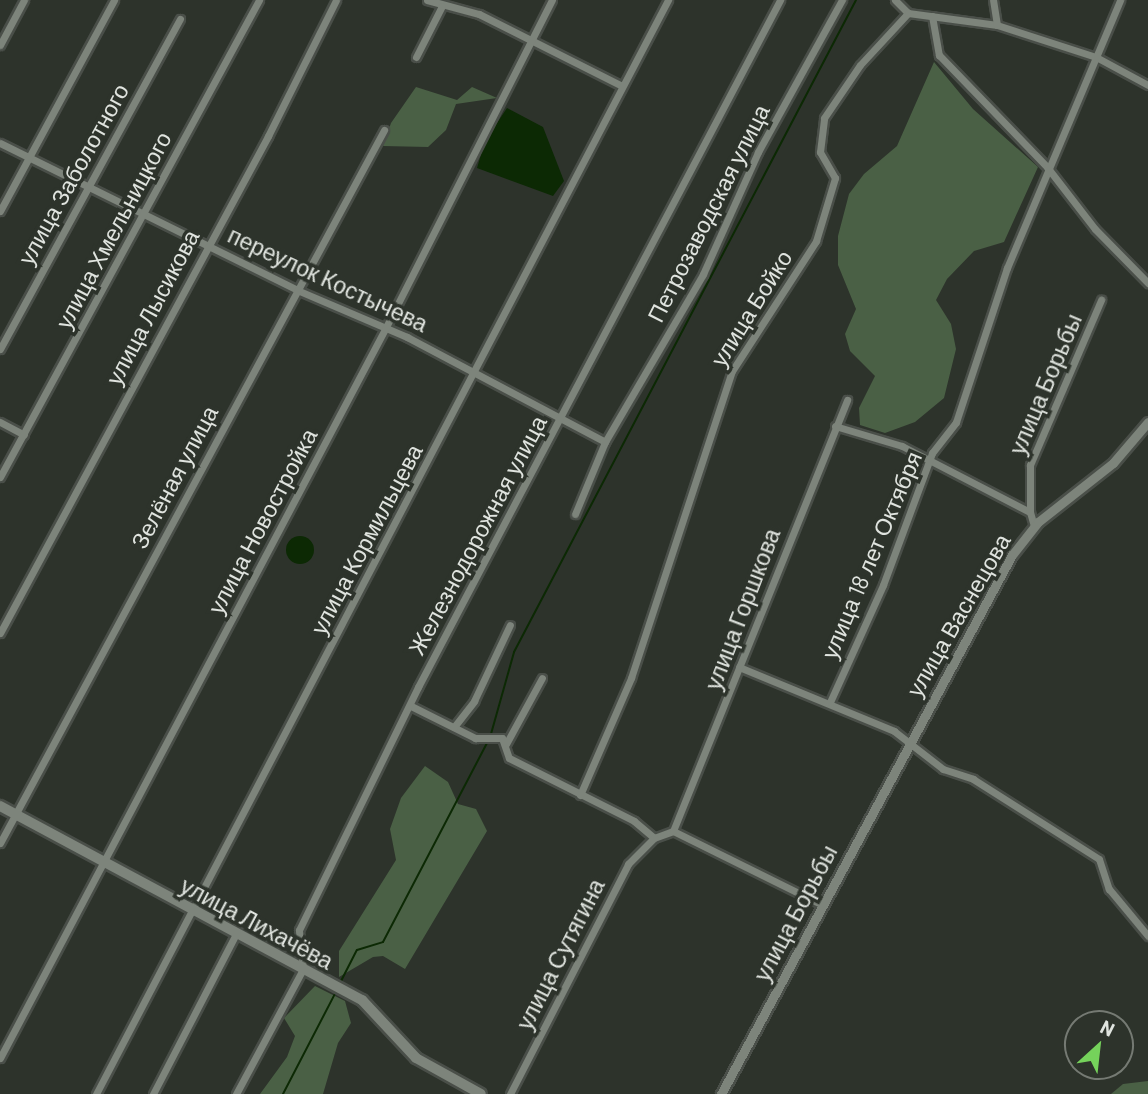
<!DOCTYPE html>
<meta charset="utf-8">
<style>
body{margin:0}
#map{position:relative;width:1148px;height:1094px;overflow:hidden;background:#2d332b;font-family:Barlow,sans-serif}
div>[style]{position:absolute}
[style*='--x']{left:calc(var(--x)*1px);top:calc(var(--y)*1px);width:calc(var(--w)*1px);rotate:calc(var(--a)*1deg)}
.green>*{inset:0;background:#4a6045}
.water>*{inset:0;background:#0c2904}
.round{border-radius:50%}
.stream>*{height:2px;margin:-1px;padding:0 1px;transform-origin:1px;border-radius:1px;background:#0c2904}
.roads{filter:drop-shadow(2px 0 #4a4f49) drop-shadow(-2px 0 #4a4f49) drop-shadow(0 2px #4a4f49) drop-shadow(0 -2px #4a4f49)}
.minor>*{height:7px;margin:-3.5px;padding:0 3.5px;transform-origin:3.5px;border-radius:3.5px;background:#7d847b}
.tertiary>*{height:9px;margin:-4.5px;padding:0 4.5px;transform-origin:4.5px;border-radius:4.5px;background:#7d847b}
.secondary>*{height:10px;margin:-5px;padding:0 5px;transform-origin:5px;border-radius:5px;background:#7d847b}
span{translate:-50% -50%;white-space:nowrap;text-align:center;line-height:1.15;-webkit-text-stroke:7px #2d332b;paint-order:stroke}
.street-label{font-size:23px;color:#e0e4df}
.north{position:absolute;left:1064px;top:1010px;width:70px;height:70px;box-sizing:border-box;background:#2d332b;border:2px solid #757a73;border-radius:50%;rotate:27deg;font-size:19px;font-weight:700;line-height:28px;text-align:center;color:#e0e4df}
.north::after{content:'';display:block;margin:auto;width:24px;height:32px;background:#75d25b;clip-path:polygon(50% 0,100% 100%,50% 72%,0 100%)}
</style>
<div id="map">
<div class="green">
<i style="clip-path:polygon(934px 62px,973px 109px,1038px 167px,1004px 242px,974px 251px,947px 279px,936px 300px,951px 324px,956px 349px,944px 398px,915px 422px,885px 433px,860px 425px,859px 408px,875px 376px,850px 351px,845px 334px,856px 309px,838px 265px,838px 236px,849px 194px,864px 174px,897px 146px)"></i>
<i style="clip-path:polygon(416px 87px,457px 100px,472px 87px,497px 98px,456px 104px,446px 130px,428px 147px,383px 146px,391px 123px)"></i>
<i style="clip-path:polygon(425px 766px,448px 782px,458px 804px,476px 809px,487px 831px,405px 969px,383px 956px,373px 957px,339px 977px,339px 951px,396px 860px,390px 829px,401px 798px)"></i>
<i style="clip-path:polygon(315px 986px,345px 1001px,351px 1023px,338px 1043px,323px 1094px,260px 1094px,287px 1057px,295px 1036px,284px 1018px)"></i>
<i style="clip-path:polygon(1148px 1081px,1148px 1094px,1111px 1094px,1123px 1084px)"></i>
</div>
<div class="water">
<i style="clip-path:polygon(507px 108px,543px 127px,564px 181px,553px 196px,477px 168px,485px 141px)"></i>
<i class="round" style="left:286px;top:536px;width:28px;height:28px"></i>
</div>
<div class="stream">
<i style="--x:491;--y:734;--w:85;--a:-74.3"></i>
<i style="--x:514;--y:652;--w:736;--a:-62.32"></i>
<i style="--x:339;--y:985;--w:39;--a:-63"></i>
<i style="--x:357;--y:950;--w:27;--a:-17"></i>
<i style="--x:383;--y:942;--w:229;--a:-62.4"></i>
<i style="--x:283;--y:1094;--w:117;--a:-62.6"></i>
</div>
<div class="roads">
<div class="minor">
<i style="--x:427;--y:0;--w:54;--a:15.1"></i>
<i style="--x:479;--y:14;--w:160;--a:26.7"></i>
<i style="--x:895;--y:0;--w:18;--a:45"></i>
<i style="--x:932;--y:16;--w:40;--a:80"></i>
<i style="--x:939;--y:55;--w:156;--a:46"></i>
<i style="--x:1047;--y:167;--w:78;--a:52.3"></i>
<i style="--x:1095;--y:229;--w:76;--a:45.5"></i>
<i style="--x:997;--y:25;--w:104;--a:17.9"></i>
<i style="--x:1096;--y:57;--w:59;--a:28.3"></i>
<i style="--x:0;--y:45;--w:51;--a:-61.9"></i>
<i style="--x:416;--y:57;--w:57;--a:-63"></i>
<i style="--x:0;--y:143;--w:331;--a:26.3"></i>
<i style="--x:297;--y:290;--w:120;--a:23.1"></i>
<i style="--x:407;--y:337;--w:224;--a:27.9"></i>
<i style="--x:0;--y:211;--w:240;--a:-61.6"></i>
<i style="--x:0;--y:349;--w:376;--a:-61.4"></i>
<i style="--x:0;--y:422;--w:27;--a:28"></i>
<i style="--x:835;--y:426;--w:70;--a:16.6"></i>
<i style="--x:902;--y:446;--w:144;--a:27.3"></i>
<i style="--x:0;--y:477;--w:543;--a:-61.5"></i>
<i style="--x:575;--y:514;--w:78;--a:-67.4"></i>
<i style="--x:605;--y:442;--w:194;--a:-59.7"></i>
<i style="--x:703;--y:274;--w:134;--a:-65.7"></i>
<i style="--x:758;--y:152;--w:174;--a:-61.1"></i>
<i style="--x:1034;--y:526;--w:15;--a:-106"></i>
<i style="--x:1030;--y:512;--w:47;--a:-90"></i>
<i style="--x:1030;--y:465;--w:180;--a:-66.7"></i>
<i style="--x:0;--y:633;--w:565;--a:-61.66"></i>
<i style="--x:268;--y:136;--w:152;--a:-63.4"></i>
<i style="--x:739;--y:667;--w:168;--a:22.4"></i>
<i style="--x:894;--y:731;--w:62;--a:37.8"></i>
<i style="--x:943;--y:769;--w:32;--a:18"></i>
<i style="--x:973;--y:779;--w:149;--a:32.4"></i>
<i style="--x:1099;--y:859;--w:32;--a:72"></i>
<i style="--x:1109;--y:889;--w:61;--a:50.3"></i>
<i style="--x:830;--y:702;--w:128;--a:-65.6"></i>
<i style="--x:883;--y:585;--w:141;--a:-69.6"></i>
<i style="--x:932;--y:453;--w:39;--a:-52"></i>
<i style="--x:956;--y:422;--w:162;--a:-71.7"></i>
<i style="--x:1007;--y:268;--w:291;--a:-67.1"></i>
<i style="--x:411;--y:706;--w:72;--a:26.6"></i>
<i style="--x:475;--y:738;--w:27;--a:0"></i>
<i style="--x:502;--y:738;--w:21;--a:71"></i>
<i style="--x:509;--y:758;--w:140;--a:26.7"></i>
<i style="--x:634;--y:821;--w:26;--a:40"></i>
<i style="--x:654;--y:838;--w:20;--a:-20"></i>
<i style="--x:673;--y:831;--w:165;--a:26.3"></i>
<i style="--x:454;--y:727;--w:33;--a:-52"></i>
<i style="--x:474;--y:701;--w:84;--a:-64.7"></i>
<i style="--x:506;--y:744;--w:75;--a:-61.4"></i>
<i style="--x:580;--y:795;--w:128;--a:-66.4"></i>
<i style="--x:631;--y:678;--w:323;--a:-71.8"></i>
<i style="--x:732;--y:371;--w:155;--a:-57.1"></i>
<i style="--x:816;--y:241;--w:66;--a:-73.2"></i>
<i style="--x:835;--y:178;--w:30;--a:-120"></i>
<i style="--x:820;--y:152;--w:34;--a:-83"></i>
<i style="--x:824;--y:118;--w:64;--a:-55.8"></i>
<i style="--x:860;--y:65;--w:71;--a:-47.3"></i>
<i style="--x:908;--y:13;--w:90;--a:7.7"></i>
<i style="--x:997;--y:25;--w:25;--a:-99"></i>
<i style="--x:673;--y:831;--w:465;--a:-68"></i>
<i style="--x:0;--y:843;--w:810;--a:-61.69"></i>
<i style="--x:0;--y:1058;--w:824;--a:-62.16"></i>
<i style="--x:385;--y:329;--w:369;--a:-63.1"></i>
<i style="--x:96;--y:1094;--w:1235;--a:-62.4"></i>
<i style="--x:153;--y:1094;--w:180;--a:-62.6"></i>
<i style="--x:236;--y:1094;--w:142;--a:-61.8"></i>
<i style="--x:303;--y:969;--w:39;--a:-96"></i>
<i style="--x:299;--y:930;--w:271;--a:-63.9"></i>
<i style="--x:418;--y:687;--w:777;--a:-62.21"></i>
<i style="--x:510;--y:1094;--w:259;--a:-62.8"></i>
<i style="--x:628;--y:864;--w:37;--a:-45"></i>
</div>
<div class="tertiary">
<i style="--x:721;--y:1094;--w:613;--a:-61.64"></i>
<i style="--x:1012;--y:555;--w:42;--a:-51.8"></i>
<i style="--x:1038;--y:522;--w:95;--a:-38.2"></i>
<i style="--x:1113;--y:463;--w:54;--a:-49.5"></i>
</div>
<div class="secondary">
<i style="--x:0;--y:806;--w:411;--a:28.2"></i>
<i style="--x:362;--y:1000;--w:79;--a:47"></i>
<i style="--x:416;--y:1058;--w:74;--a:29"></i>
</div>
</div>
<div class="street-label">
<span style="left:73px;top:174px;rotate:-61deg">улица Заболотного</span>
<span style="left:708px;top:213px;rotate:-63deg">Петрозаводская улица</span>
<span style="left:113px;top:230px;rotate:-62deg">улица Хмельницкого</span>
<span style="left:328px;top:279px;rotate:25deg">переулок Костычева</span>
<span style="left:152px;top:307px;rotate:-62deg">улица Лысикова</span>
<span style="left:751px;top:308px;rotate:-58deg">улица Бойко</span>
<span style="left:1045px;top:384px;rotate:-67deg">улица Борьбы</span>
<span style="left:174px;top:477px;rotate:-62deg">Зелёная улица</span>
<span style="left:262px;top:521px;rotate:-62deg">улица Новостройка</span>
<span style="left:477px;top:535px;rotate:-62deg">Железнодорожная улица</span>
<span style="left:366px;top:539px;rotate:-62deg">улица Кормильцева</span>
<span style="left:871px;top:555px;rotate:-67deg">улица 18 лет Октября</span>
<span style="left:742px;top:609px;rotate:-69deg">улица Горшкова</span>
<span style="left:958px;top:615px;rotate:-60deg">улица Васнецова</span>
<span style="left:795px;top:913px;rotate:-62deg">улица Борьбы</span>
<span style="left:257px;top:923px;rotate:28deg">улица Лихачёва</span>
<span style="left:560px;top:954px;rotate:-63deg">улица Сутягина</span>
</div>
<div class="north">N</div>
</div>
